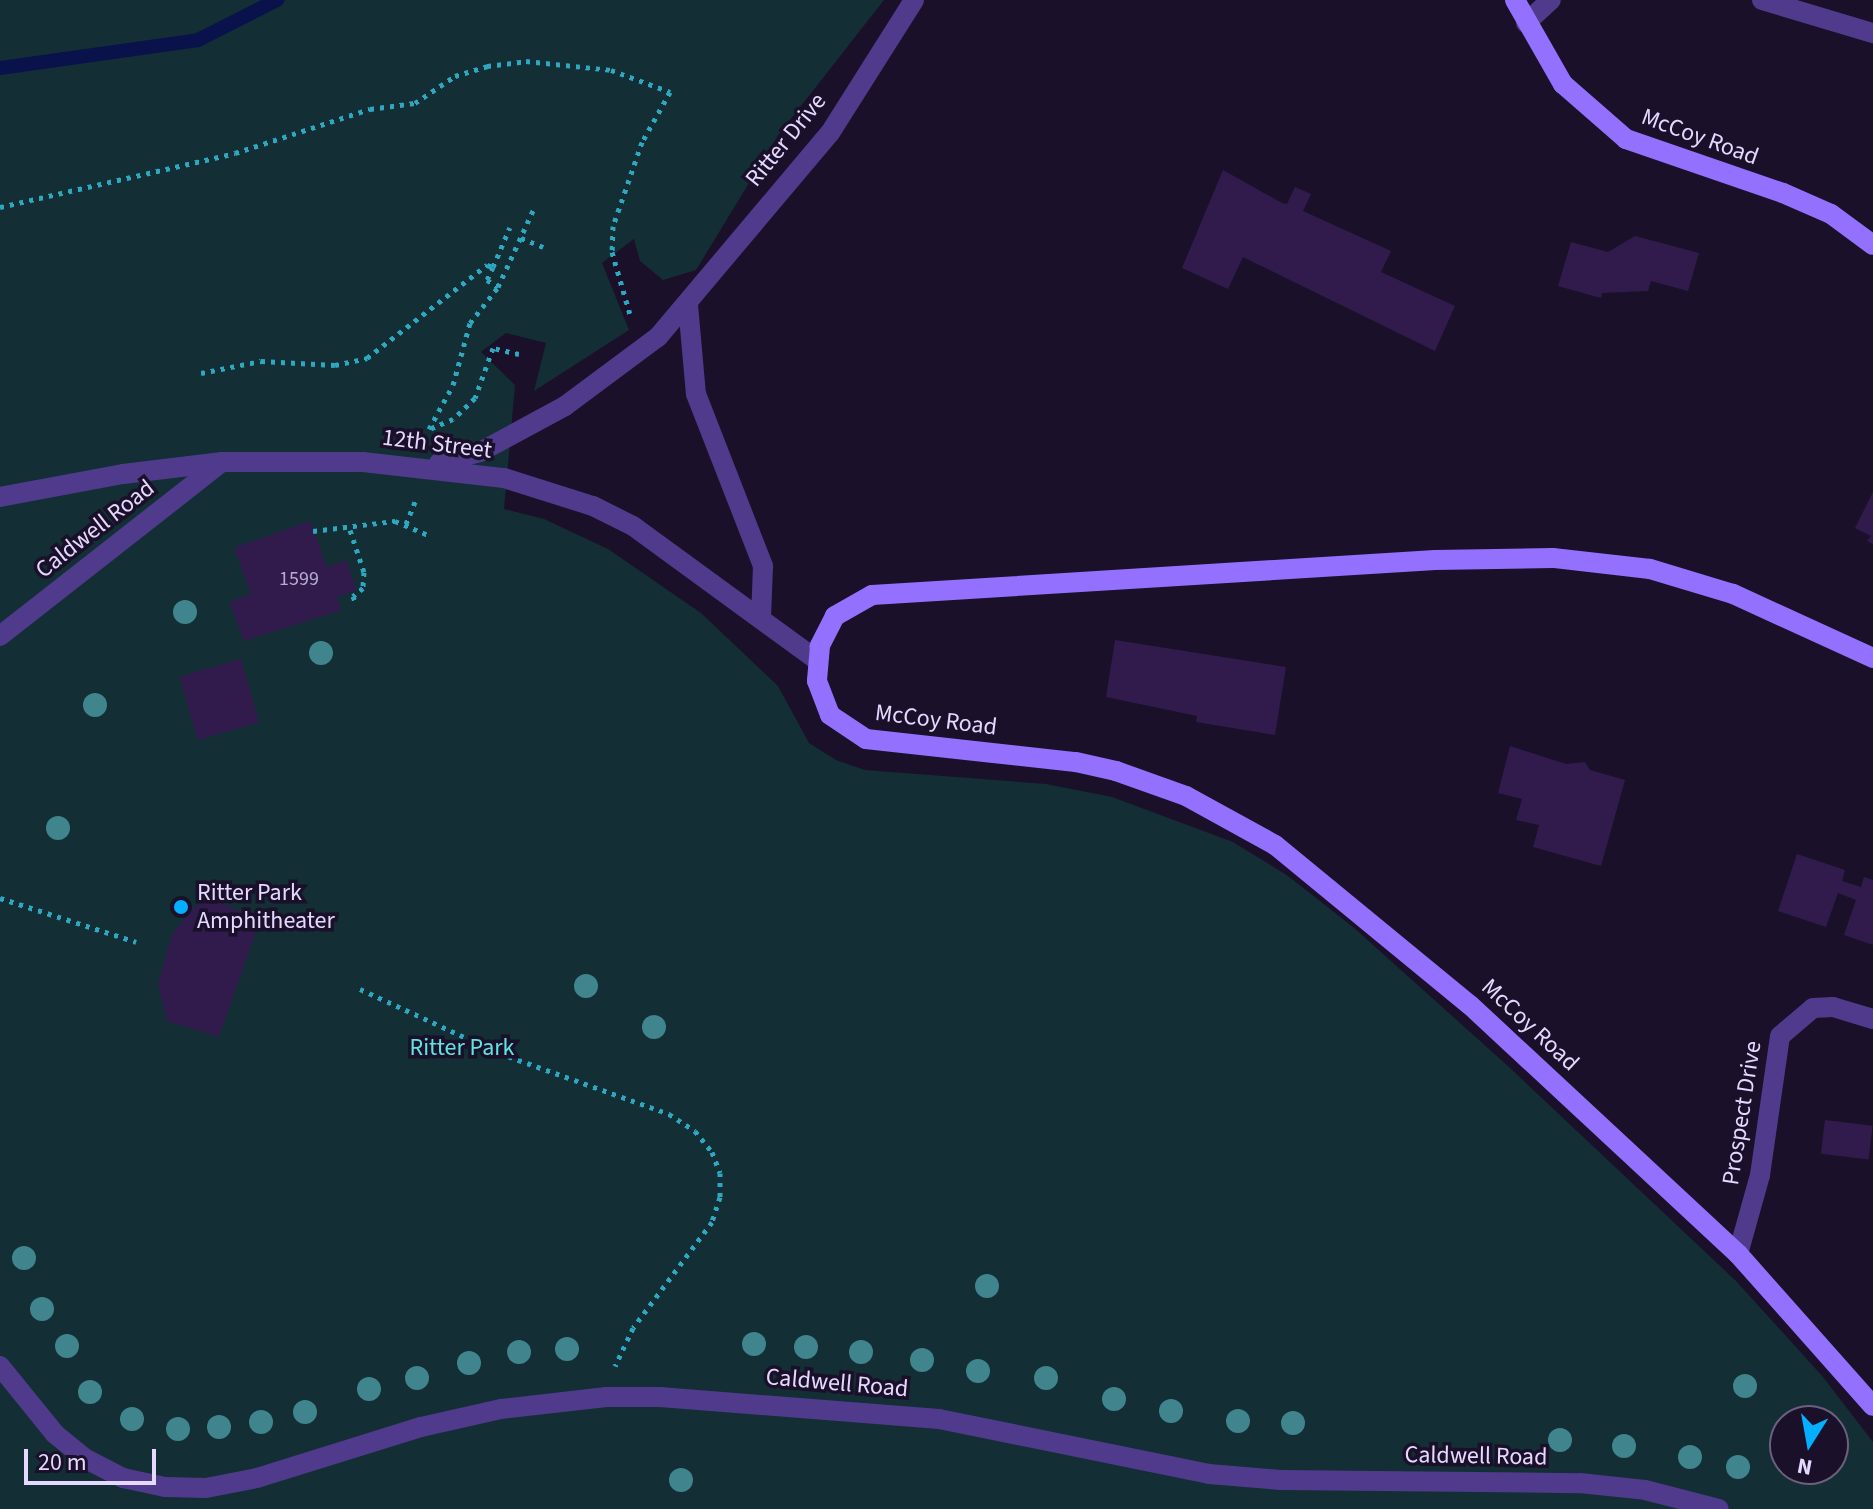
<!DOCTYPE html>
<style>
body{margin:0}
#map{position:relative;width:1873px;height:1509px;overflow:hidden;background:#1a102a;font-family:"Source Sans 3",sans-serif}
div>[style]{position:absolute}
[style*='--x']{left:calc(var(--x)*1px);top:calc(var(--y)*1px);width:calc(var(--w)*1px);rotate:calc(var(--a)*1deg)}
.green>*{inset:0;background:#132e35}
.stream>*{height:14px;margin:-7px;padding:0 7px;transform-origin:7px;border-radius:7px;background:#09124a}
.building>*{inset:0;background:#301b4c;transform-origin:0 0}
.path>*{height:5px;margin-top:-2.5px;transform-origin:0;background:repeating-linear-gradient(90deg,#2da8c0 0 4px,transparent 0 10px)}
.lane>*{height:20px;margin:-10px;padding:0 10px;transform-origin:10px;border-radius:10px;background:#4f3a8b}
.street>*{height:20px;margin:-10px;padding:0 10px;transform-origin:10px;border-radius:10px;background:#4f3a8b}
.secondary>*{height:20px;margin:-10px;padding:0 10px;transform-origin:10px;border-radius:10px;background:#9470ff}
.trees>*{width:24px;height:24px;margin:-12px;border-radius:50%;background:#40858e}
.dots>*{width:22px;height:22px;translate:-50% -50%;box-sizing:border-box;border:4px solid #1a102a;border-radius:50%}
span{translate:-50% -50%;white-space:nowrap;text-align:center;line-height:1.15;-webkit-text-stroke:7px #1a102a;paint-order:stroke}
.number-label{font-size:20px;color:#b8aad2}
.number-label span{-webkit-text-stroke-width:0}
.street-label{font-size:24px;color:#e6d9ff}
.poi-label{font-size:24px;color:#e6d9ff}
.left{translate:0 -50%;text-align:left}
.park-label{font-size:24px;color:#60e4e0}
.north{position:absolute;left:1769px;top:1405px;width:80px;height:80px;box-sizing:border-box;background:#1a102a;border:2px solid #6c607f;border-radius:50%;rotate:191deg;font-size:22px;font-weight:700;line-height:32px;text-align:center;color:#e6d9ff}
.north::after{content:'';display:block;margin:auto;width:28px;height:36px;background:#05afff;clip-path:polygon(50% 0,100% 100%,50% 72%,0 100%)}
.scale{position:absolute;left:24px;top:1449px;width:132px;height:36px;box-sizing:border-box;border:4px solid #e6d9ff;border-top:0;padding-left:10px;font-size:24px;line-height:28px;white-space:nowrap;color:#e6d9ff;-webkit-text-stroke:6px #1a102a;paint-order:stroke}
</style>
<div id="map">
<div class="green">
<i style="clip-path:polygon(evenodd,0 0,884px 0,779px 134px,696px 270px,663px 280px,640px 261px,634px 239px,602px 263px,629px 330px,534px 391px,546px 343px,506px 333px,481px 352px,515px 385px,504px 509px,544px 519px,608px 549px,701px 613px,778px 686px,809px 743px,836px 760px,865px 770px,1046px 784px,1112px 797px,1233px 842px,1288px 876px,1353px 927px,1509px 1067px,1736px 1281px,1823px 1377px,1873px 1442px,1873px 1509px,0 1509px,0 0,1785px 1421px,1833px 1421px,1833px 1469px,1785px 1469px,1785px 1421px)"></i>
</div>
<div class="stream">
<i style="--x:0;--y:68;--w:200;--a:-8"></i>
<i style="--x:198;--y:40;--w:89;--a:-26.9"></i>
</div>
<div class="building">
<i style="clip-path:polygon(1223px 170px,1282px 203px,1287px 204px,1295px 187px,1311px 194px,1303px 211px,1391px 251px,1381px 272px,1455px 306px,1435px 351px,1243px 257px,1228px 289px,1182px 268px)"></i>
<i style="clip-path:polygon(1635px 236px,1699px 253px,1688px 291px,1651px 281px,1648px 291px,1602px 293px,1601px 298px,1558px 286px,1571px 242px,1608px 252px)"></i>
<i style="clip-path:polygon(1873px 492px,1873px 544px,1867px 541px,1871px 536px,1855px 528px)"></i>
<i style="clip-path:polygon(310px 521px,327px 567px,346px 560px,357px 590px,337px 597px,342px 610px,244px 641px,229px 602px,251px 594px,234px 548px)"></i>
<i style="clip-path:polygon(1115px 640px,1286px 667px,1275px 735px,1196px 722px,1197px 716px,1106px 697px)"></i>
<i style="left:241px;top:659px;width:66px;height:64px;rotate:74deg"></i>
<i style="clip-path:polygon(1510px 746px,1566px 764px,1585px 762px,1590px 770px,1625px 780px,1601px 866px,1533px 847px,1539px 825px,1516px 820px,1522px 799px,1498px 793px)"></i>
<i style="clip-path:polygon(1797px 854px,1845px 870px,1842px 881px,1861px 887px,1864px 877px,1873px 880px,1873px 945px,1844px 935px,1856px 900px,1838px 893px,1826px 927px,1778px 911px)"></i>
<i style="clip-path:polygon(209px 898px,260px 920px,219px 1037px,167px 1021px,158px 985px,171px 936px,192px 909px)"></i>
<i style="left:1825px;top:1120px;width:48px;height:34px;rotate:7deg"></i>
</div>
<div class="path">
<i style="--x:0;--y:207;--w:241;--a:-12.9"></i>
<i style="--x:235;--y:153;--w:142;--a:-18.1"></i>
<i style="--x:370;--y:109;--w:45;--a:-7.6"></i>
<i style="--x:415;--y:103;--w:48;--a:-34"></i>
<i style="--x:455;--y:76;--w:34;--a:-17"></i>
<i style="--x:487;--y:66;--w:39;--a:-7"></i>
<i style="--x:526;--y:61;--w:85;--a:6"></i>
<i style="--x:611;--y:70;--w:63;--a:20.4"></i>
<i style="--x:670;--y:92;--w:57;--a:119.2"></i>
<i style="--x:642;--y:142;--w:89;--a:109"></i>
<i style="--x:613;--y:226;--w:26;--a:92"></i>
<i style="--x:612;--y:252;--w:69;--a:73.9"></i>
<i style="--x:521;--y:238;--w:24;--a:22"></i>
<i style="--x:493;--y:267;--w:43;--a:-67"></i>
<i style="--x:519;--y:354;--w:27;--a:-167"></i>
<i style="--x:493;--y:348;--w:53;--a:109.8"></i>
<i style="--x:475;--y:398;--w:30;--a:136"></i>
<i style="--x:453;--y:419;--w:26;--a:157"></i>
<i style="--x:429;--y:429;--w:50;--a:-61.4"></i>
<i style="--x:453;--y:385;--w:64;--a:-74.7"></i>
<i style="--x:470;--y:323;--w:46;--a:-52.1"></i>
<i style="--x:498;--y:287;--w:89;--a:-65.4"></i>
<i style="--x:201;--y:373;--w:61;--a:-11.3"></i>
<i style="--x:261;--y:361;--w:74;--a:3.1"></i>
<i style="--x:335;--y:365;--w:33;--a:-12"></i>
<i style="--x:367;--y:358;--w:152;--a:-37.8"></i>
<i style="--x:487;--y:265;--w:6;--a:18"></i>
<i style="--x:493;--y:267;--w:14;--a:115"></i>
<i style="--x:487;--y:280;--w:13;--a:32"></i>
<i style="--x:406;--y:524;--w:27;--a:-68"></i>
<i style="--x:350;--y:530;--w:44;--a:71.6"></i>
<i style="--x:364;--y:572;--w:16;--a:94"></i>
<i style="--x:363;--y:588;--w:13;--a:141"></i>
<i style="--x:353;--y:596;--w:9;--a:69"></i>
<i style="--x:313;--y:531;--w:83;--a:-7"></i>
<i style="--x:395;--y:521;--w:36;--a:23"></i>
<i style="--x:0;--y:898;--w:143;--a:17.9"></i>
<i style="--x:360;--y:989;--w:153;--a:24.7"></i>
<i style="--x:499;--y:1053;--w:181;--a:19.7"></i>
<i style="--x:669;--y:1114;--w:31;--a:33"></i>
<i style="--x:695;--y:1131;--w:27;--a:51"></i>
<i style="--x:712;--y:1152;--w:22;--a:69"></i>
<i style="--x:720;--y:1173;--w:24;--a:90"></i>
<i style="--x:720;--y:1197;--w:26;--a:108"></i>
<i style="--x:712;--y:1222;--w:132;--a:126.7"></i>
<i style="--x:633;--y:1328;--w:42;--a:115.3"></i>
</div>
<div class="lane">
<i style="--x:0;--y:636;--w:282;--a:-38.1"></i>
</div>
<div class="street">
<i style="--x:1762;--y:0;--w:116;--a:16.6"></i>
<i style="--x:1526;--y:23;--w:34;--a:-43"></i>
<i style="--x:688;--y:305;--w:89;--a:84.9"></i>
<i style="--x:696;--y:394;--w:185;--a:68.7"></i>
<i style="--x:763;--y:566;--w:51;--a:92.2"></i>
<i style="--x:439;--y:463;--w:42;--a:-15"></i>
<i style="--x:480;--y:452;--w:97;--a:-28.4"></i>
<i style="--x:565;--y:406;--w:116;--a:-36.6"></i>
<i style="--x:658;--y:337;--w:267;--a:-49.9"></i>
<i style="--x:830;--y:133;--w:157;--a:-57.7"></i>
<i style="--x:0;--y:497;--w:125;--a:-10.6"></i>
<i style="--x:123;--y:474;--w:100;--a:-6.9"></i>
<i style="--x:222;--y:462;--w:141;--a:0"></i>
<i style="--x:363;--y:462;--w:142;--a:6.5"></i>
<i style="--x:504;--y:478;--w:93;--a:17.5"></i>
<i style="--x:593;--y:506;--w:45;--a:26.6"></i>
<i style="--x:633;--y:526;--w:229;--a:36.1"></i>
<i style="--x:1738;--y:1254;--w:82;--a:-74.4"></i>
<i style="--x:1760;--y:1175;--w:140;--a:-81.8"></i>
<i style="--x:1780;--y:1036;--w:43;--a:-40.3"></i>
<i style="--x:1813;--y:1008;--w:20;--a:-3"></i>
<i style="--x:1833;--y:1007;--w:42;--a:16.7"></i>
<i style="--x:0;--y:1366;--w:87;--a:51"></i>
<i style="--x:55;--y:1434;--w:40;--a:39"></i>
<i style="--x:86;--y:1459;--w:42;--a:27.2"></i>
<i style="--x:123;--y:1478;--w:43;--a:12.1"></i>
<i style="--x:165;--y:1487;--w:41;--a:1.4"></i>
<i style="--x:206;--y:1488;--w:52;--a:-11.1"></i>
<i style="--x:257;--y:1478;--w:172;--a:-17.3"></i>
<i style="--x:421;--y:1427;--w:82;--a:-12.7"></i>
<i style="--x:501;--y:1409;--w:106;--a:-6.5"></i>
<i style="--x:606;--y:1397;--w:54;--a:0"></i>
<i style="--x:660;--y:1397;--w:280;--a:4.5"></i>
<i style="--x:939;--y:1419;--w:276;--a:11.5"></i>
<i style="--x:1209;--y:1474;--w:72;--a:4.8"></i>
<i style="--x:1281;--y:1480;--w:299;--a:0.6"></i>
<i style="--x:1580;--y:1483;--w:65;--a:6.1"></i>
<i style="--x:1645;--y:1490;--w:76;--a:14.4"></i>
</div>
<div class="secondary">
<i style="--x:1515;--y:0;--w:97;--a:60.3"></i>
<i style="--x:1563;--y:84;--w:84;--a:41.1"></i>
<i style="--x:1626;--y:139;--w:166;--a:19"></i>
<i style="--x:1783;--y:193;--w:52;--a:23.6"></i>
<i style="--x:1831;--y:214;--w:52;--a:36.4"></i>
<i style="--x:1873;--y:658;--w:154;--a:-155.4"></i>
<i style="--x:1733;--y:594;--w:87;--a:-163.2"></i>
<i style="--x:1650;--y:569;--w:98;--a:-173.5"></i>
<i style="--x:1553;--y:558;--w:118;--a:179"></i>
<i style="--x:1435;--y:560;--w:564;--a:176.44"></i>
<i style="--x:872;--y:595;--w:43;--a:150.4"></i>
<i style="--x:835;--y:616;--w:34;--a:117"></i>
<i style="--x:820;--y:646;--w:35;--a:95"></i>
<i style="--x:817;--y:681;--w:36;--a:69"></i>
<i style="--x:830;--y:715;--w:43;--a:33.7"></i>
<i style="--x:866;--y:739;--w:211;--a:6.3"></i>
<i style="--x:1076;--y:762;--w:41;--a:12.7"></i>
<i style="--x:1116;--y:771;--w:74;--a:19.7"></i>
<i style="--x:1186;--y:796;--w:102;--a:28.8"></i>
<i style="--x:1275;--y:845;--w:252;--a:39.4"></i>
<i style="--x:1470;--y:1005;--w:366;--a:42.9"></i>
<i style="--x:1738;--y:1254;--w:203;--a:48.4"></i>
</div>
<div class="trees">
<i style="left:185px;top:612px"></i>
<i style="left:321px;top:653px"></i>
<i style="left:95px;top:705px"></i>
<i style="left:58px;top:828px"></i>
<i style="left:586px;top:986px"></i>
<i style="left:654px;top:1027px"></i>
<i style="left:24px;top:1258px"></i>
<i style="left:987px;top:1286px"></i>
<i style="left:42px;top:1309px"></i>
<i style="left:754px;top:1344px"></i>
<i style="left:67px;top:1346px"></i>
<i style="left:806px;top:1347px"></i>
<i style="left:567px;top:1349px"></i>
<i style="left:519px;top:1352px"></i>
<i style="left:861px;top:1352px"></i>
<i style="left:922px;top:1360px"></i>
<i style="left:469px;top:1363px"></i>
<i style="left:978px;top:1371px"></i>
<i style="left:417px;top:1378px"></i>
<i style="left:1046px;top:1378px"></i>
<i style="left:1745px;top:1386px"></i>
<i style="left:369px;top:1389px"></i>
<i style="left:90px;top:1392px"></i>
<i style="left:1114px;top:1399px"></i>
<i style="left:1171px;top:1411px"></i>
<i style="left:305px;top:1412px"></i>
<i style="left:132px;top:1419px"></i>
<i style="left:1238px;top:1421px"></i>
<i style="left:261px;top:1422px"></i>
<i style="left:1293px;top:1423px"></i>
<i style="left:219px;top:1427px"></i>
<i style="left:178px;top:1429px"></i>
<i style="left:1560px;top:1440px"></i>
<i style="left:1624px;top:1446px"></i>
<i style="left:1690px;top:1457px"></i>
<i style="left:1738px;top:1467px"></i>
<i style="left:681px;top:1480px"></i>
</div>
<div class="dots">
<i style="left:181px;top:907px;background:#05afff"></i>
</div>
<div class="number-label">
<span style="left:299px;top:579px">1599</span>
</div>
<div class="street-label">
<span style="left:1700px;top:137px;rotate:20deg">McCoy Road</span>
<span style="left:786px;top:140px;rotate:-51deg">Ritter Drive</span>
<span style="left:437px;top:444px;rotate:7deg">12th Street</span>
<span style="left:95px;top:529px;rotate:-38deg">Caldwell Road</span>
<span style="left:936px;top:720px;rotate:7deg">McCoy Road</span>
<span style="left:1530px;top:1025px;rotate:43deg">McCoy Road</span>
<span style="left:1742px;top:1113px;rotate:-81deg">Prospect Drive</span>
<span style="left:837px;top:1383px;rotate:5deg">Caldwell Road</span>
<span style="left:1476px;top:1456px;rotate:1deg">Caldwell Road</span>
</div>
<div class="poi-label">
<span class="left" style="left:197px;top:907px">Ritter Park<br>Amphitheater</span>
</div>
<div class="park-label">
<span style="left:462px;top:1048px">Ritter Park</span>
</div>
<div class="north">N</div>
<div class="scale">20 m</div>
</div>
